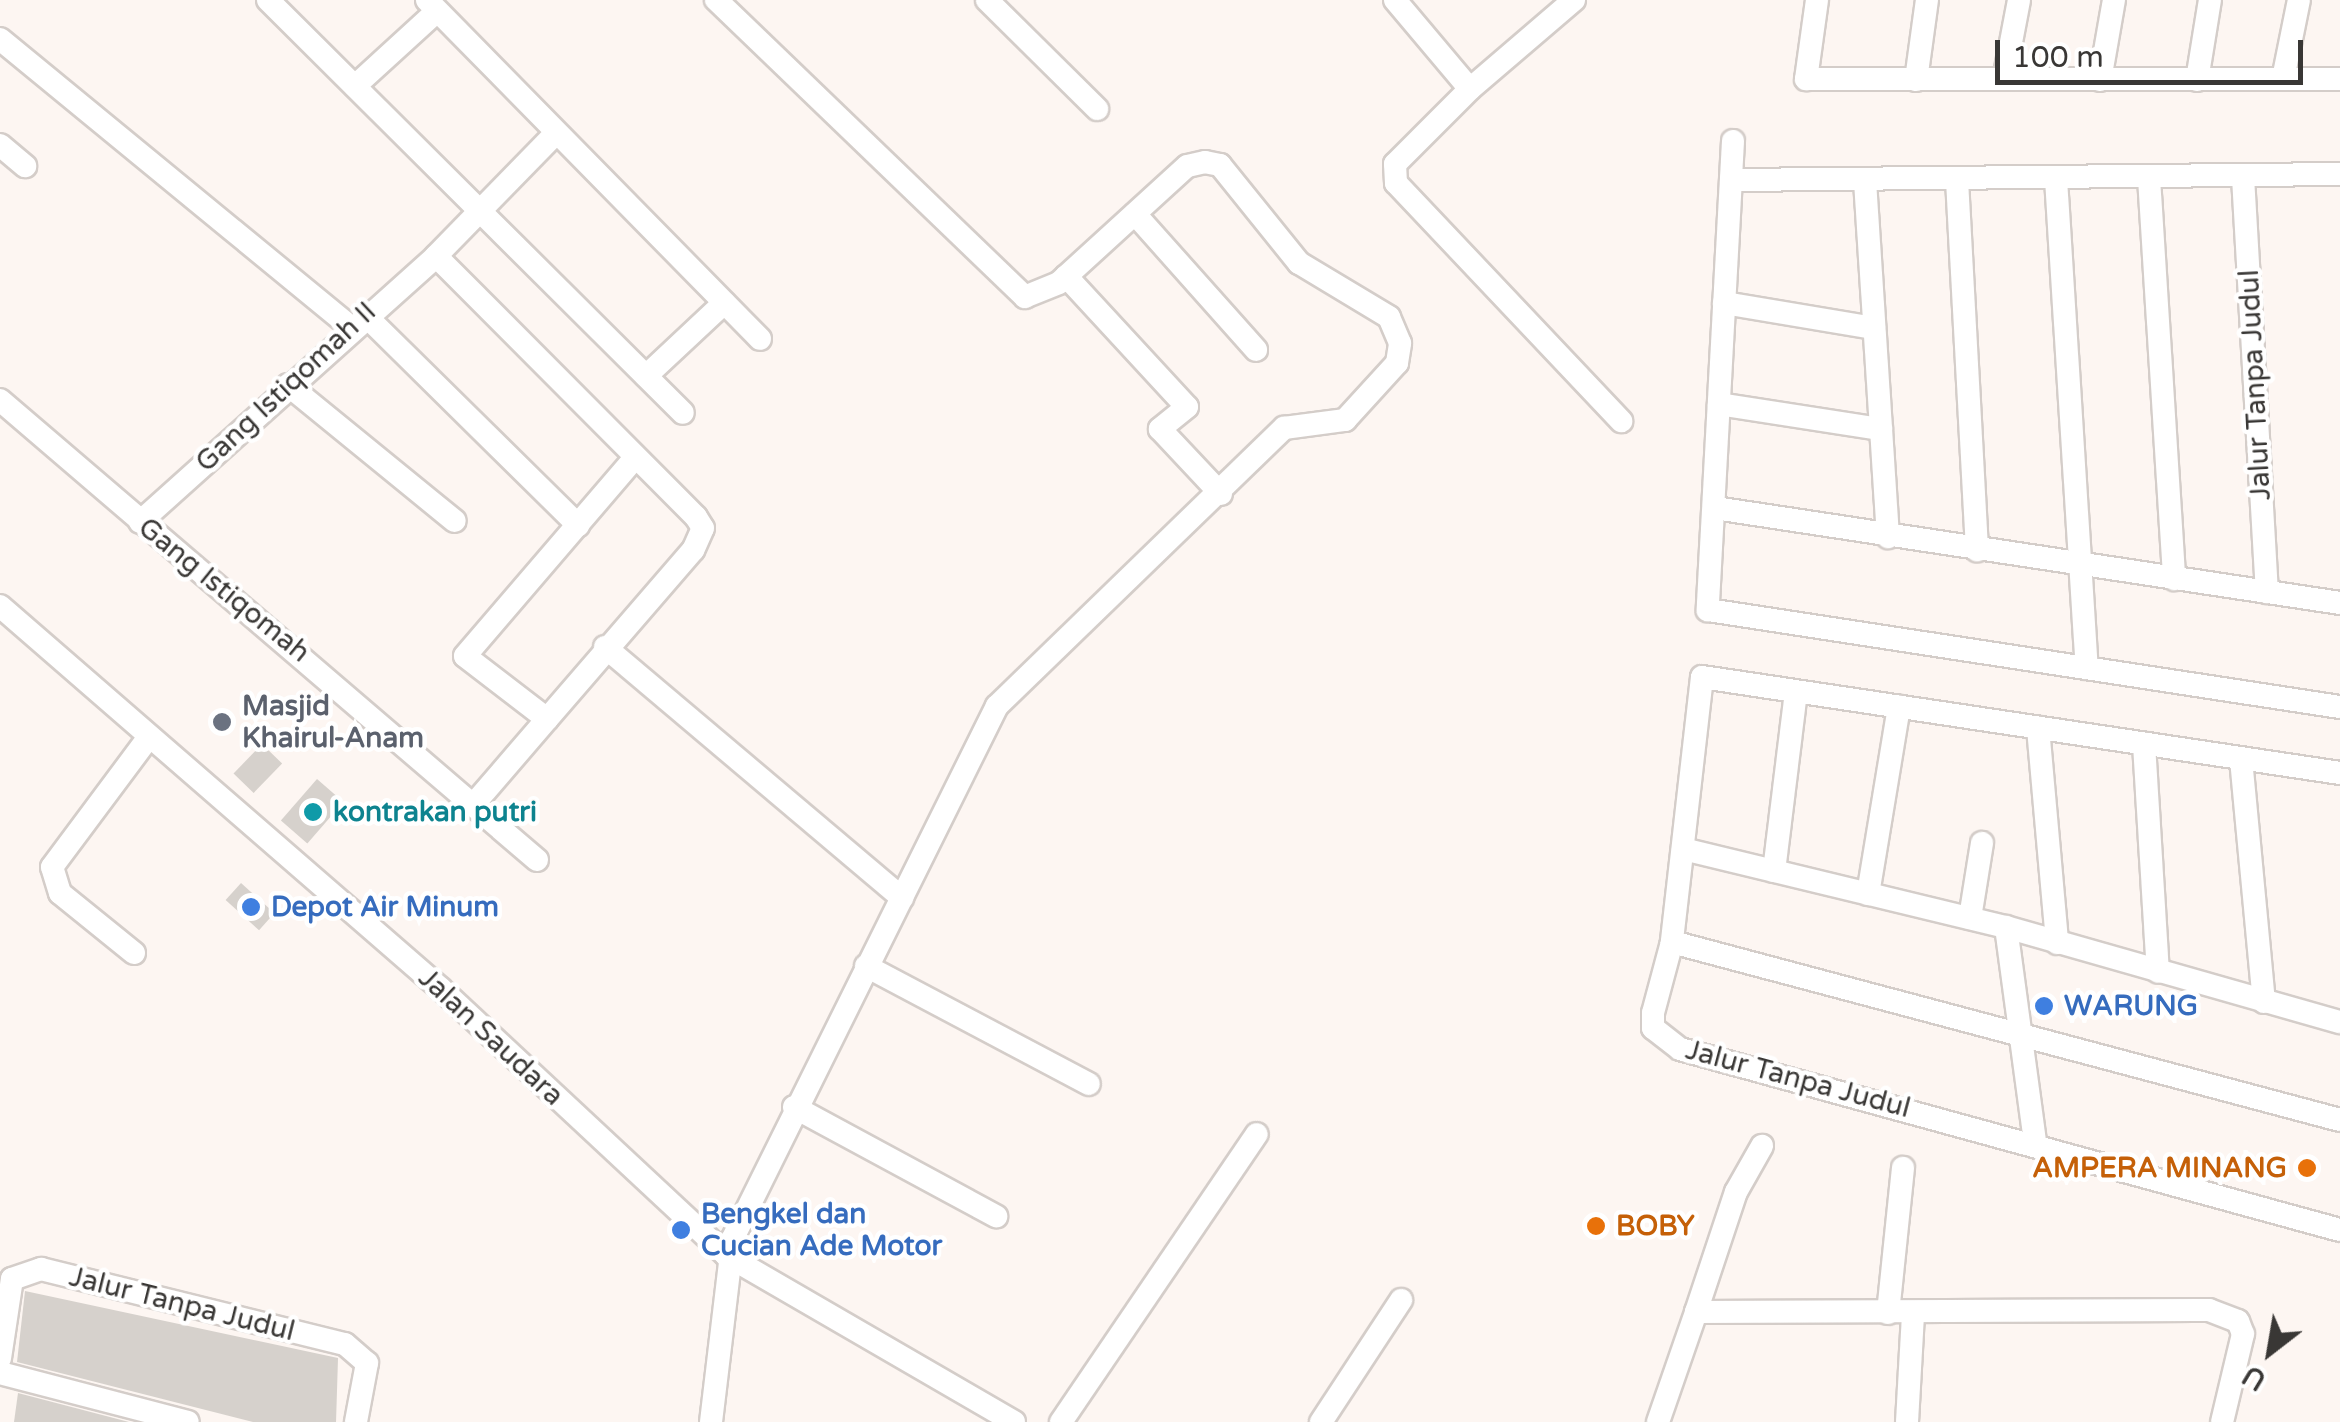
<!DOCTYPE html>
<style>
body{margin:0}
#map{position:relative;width:2340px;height:1422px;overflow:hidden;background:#fdf6f2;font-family:"Varela Round",sans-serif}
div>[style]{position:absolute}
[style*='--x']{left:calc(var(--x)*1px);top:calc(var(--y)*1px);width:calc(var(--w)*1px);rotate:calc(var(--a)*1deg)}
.building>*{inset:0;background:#d6d1cc;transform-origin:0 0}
.roads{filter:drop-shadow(2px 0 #d4cdc9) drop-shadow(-2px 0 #d4cdc9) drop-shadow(0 2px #d4cdc9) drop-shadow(0 -2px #d4cdc9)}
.minor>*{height:22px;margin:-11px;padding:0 11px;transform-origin:11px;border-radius:11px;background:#fff}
.dots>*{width:28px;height:28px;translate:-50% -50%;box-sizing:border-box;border:5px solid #fff;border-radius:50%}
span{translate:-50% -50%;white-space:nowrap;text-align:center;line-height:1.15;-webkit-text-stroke:9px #fff;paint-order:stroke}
.street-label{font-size:28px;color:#393735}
.worship-label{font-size:28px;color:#5b616d;font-weight:700}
.left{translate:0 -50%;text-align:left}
.culture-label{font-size:28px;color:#0d838f;font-weight:700}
.shop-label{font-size:28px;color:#366cbe;font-weight:700}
.food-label{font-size:28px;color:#c56008;font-weight:700}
.right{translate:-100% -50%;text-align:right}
.north{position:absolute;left:2220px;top:1302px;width:100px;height:100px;-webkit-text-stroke:8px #fff;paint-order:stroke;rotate:211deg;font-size:28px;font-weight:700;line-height:40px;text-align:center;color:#393735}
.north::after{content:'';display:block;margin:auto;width:35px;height:45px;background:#393735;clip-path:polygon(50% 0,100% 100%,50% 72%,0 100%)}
.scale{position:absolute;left:1995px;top:40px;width:308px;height:45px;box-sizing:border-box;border:5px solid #393735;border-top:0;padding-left:12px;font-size:30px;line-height:35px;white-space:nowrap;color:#393735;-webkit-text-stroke:8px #fff;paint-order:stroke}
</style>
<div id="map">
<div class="building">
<i style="left:262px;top:744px;width:28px;height:41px;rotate:44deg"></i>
<i style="left:317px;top:779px;width:35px;height:55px;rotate:41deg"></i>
<i style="left:241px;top:883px;width:45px;height:23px;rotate:42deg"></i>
<i style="clip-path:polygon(25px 1291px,338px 1358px,336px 1422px,253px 1422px,17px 1362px)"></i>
<i style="clip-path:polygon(18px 1393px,129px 1422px,14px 1422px)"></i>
</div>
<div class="roads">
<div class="minor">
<i style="--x:268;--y:0;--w:585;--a:44.86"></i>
<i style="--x:427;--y:0;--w:475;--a:45.5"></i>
<i style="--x:987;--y:0;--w:155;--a:44.7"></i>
<i style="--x:1395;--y:0;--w:116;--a:49.9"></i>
<i style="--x:1470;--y:89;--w:137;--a:-40.6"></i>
<i style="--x:1817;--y:0;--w:80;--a:97.9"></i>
<i style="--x:1806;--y:79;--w:534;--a:0"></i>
<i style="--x:0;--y:39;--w:453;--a:39.4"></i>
<i style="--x:2004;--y:79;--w:80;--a:-79.2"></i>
<i style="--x:2283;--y:79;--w:81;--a:-78.6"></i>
<i style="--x:1916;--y:80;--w:81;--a:-82.2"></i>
<i style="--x:2100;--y:80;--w:81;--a:-80.1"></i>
<i style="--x:2197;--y:80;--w:81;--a:-80.8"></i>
<i style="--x:355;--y:86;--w:111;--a:-42.4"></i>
<i style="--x:1470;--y:89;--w:106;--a:135"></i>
<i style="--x:1395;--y:164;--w:19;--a:87"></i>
<i style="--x:1396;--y:183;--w:328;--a:46.6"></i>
<i style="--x:1733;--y:141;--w:470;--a:93.1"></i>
<i style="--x:1708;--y:610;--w:639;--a:8.73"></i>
<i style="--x:0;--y:145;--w:33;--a:40"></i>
<i style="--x:2243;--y:177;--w:416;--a:86.7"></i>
<i style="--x:2149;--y:178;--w:402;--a:86.4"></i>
<i style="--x:2056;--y:179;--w:490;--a:86.4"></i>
<i style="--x:1731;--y:180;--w:609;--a:-0.56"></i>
<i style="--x:1957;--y:180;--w:371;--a:86.9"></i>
<i style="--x:1865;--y:181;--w:357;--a:86.3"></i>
<i style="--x:1135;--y:214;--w:182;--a:48.3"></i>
<i style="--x:436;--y:256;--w:368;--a:45.1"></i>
<i style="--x:696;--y:517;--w:13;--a:58"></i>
<i style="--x:703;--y:528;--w:24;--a:114"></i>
<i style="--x:693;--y:550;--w:223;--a:130.8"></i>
<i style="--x:547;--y:719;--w:103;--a:-142.5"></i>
<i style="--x:465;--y:656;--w:261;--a:-49.4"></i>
<i style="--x:1066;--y:276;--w:178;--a:47.3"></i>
<i style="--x:1187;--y:407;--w:35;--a:141"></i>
<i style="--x:1160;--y:429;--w:89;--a:46.8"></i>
<i style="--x:1724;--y:303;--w:152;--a:9.5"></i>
<i style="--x:364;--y:314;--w:301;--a:44.6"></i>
<i style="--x:646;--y:376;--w:107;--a:-43.1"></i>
<i style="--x:288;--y:385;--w:215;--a:39.2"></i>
<i style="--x:0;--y:400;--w:707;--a:40.58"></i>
<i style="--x:1719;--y:404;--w:164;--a:8.8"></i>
<i style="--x:1715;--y:508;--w:632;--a:8.64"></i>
<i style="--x:140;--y:522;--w:398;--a:-41.9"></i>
<i style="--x:436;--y:256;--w:172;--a:-45.7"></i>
<i style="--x:0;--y:606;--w:584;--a:40.97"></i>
<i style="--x:441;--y:989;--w:390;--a:43"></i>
<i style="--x:726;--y:1255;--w:333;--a:30.1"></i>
<i style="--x:605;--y:647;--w:389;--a:40.2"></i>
<i style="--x:2038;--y:728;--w:216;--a:84.9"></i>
<i style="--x:2144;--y:744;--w:228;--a:86.5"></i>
<i style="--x:2241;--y:759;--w:244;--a:84.6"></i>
<i style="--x:2340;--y:773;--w:645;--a:-171.44"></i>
<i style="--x:1702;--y:677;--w:267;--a:96.5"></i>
<i style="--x:1672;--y:942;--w:73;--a:105"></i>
<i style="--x:1653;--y:1013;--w:15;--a:90"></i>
<i style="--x:1653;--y:1028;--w:34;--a:38"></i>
<i style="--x:1680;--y:1049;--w:684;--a:15.34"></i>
<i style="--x:474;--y:804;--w:112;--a:-49.3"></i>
<i style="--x:1683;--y:849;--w:332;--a:13.6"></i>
<i style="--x:2006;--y:927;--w:347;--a:15.9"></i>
<i style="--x:1774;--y:871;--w:180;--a:-83"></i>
<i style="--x:1868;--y:894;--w:190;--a:-80.6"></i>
<i style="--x:1970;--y:918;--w:76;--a:-80.9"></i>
<i style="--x:2006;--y:927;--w:217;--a:82.3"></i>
<i style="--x:1672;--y:942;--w:691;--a:14.92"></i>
<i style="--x:134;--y:953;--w:95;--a:-141"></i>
<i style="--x:60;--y:893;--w:27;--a:-107"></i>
<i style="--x:52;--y:867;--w:162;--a:-53.3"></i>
<i style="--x:866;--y:966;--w:252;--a:27.9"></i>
<i style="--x:794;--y:1107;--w:230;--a:28.4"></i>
<i style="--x:1696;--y:1312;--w:126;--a:-71.6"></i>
<i style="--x:1736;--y:1192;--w:53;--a:-60.5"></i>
<i style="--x:1888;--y:1313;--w:146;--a:-84.1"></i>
<i style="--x:0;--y:1358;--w:80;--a:-81.4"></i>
<i style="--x:12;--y:1279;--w:31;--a:-19"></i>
<i style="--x:41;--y:1269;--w:313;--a:13.9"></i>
<i style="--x:345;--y:1344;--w:29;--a:41"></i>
<i style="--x:367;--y:1363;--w:60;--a:100.6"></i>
<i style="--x:0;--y:1373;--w:194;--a:14.6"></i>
<i style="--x:711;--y:1422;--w:185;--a:-83.2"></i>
<i style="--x:733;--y:1238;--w:594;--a:-63.61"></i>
<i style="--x:997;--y:706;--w:400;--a:-44.1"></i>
<i style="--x:1284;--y:428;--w:62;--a:-7.5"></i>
<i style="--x:1345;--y:420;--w:77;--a:-47.6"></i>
<i style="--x:1397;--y:363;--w:20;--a:-81"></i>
<i style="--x:1400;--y:343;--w:28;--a:-113"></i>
<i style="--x:1389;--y:317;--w:105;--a:-149"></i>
<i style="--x:1299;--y:263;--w:126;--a:-128.9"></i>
<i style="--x:1220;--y:165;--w:15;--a:-169"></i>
<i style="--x:1205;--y:162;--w:18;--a:167"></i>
<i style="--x:1187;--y:166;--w:173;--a:137.6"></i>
<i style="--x:1059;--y:283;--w:37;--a:158"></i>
<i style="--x:1025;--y:297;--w:429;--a:-136.1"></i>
<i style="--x:1061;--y:1422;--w:348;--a:-55.8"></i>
<i style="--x:1321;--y:1422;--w:146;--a:-56.7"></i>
<i style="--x:1658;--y:1422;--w:116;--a:-70.9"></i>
<i style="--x:1696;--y:1312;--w:513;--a:-0.22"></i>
<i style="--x:2209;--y:1310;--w:31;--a:21"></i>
<i style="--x:2238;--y:1321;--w:14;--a:69"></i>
<i style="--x:2243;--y:1334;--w:90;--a:103.4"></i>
<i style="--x:1907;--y:1422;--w:109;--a:-86.8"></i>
</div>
</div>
<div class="dots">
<i style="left:222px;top:722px;background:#6b7280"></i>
<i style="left:313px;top:812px;background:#0f9aa8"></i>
<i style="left:251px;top:907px;background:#3f7fe0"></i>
<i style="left:2044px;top:1006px;background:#3f7fe0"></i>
<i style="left:2307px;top:1168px;background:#e8710a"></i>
<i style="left:1596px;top:1226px;background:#e8710a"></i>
<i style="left:681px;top:1230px;background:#3f7fe0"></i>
</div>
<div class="street-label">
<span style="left:2255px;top:385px;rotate:-93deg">Jalur Tanpa Judul</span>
<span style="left:286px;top:387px;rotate:-43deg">Gang Istiqomah II</span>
<span style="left:224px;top:590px;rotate:39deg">Gang Istiqomah</span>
<span style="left:491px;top:1037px;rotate:43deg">Jalan Saudara</span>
<span style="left:1798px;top:1079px;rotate:15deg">Jalur Tanpa Judul</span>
<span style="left:182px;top:1304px;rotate:14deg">Jalur Tanpa Judul</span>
</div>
<div class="worship-label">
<span class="left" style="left:242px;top:722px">Masjid<br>Khairul-Anam</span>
</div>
<div class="culture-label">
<span class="left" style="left:333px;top:812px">kontrakan putri</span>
</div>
<div class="shop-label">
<span class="left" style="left:271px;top:907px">Depot Air Minum</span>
<span class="left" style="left:2064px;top:1006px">WARUNG</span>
<span class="left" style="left:701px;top:1230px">Bengkel dan<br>Cucian Ade Motor</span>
</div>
<div class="food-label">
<span class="right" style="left:2287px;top:1168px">AMPERA MINANG</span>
<span class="left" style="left:1616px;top:1226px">BOBY</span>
</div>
<div class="north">U</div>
<div class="scale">100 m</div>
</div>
